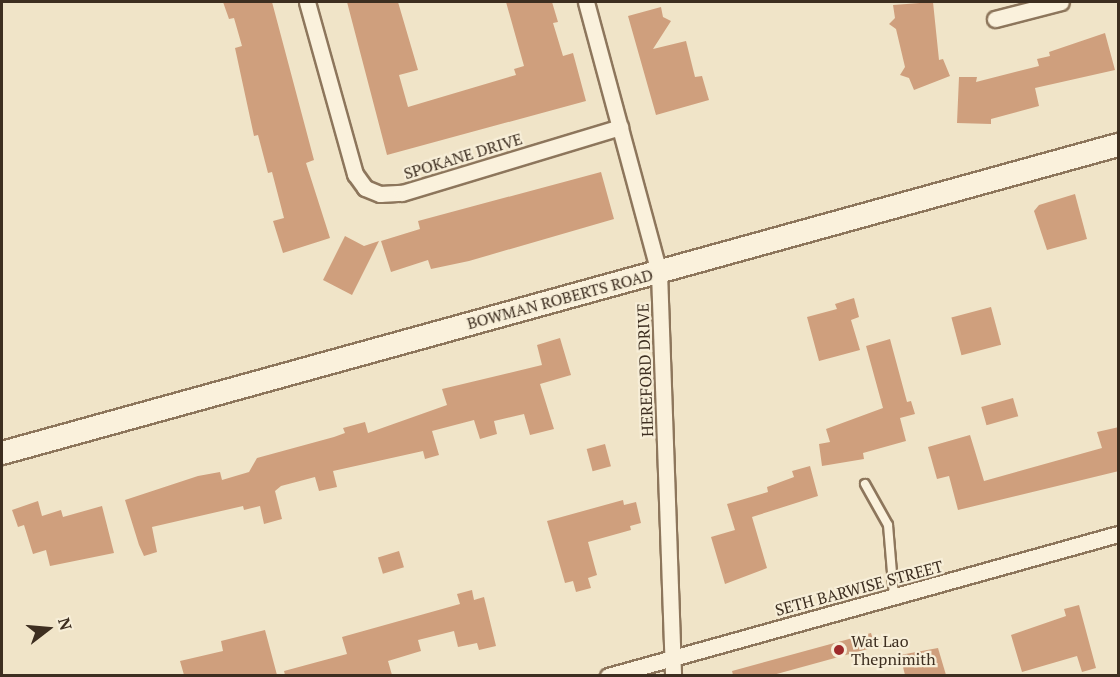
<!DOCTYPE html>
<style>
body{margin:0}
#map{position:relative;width:1120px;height:677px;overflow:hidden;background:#f0e4c8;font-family:"PT Serif",serif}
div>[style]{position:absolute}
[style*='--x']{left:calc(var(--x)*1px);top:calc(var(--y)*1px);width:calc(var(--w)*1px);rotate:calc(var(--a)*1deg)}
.building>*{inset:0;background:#cf9f7d;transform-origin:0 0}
.roads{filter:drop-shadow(2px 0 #8d765c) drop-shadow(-2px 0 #8d765c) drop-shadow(0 2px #8d765c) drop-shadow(0 -2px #8d765c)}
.lane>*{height:8px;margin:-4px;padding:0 4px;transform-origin:4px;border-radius:4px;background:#faf1dc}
.street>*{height:15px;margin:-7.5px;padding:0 7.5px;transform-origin:7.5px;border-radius:7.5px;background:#faf1dc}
.secondary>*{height:22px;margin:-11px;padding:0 11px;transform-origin:11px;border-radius:11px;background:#faf1dc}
.dots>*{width:16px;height:16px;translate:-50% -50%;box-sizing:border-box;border:3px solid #f7eed8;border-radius:50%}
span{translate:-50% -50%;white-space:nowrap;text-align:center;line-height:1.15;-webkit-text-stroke:4.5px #f7eed8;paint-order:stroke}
.street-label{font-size:16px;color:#3d2e20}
.poi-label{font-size:16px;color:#3d2e20}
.left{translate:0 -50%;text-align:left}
.frame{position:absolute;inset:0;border:3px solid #3d2e20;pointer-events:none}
.north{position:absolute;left:18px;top:599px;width:60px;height:60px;-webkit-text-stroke:4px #f7eed8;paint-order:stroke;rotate:74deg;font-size:16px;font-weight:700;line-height:24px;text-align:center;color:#3d2e20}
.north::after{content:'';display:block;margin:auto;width:21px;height:27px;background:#3d2e20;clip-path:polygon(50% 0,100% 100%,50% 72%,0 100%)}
</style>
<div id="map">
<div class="building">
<i style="clip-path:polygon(223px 2px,272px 2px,314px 160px,306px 163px,330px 238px,283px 253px,273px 221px,284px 218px,272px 172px,268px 173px,258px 135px,254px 136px,235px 48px,242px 46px,234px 18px,229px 19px)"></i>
<i style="clip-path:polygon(347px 2px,398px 2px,418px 70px,399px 75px,408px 107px,516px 75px,514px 69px,524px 66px,506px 2px,552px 2px,558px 22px,553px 23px,563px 56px,573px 53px,586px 101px,387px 155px)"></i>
<i style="clip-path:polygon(933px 2px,939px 60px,943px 59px,950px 76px,914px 90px,909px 78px,900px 75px,905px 67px,896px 29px,889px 24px,895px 18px,893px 5px)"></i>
<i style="clip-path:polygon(661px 7px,663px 17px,671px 21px,653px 49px,686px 41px,695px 77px,702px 76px,709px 100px,656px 115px,628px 16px)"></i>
<i style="clip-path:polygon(1105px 33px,1115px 70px,1035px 88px,1039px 106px,991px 119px,991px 124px,957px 123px,959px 77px,977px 77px,976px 82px,1039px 66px,1037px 59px,1050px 56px,1049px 52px)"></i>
<i style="clip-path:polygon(601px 172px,614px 219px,469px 261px,431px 269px,428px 260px,391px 272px,381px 241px,420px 229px,418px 221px)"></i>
<i style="clip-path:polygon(1075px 194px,1087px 239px,1047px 250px,1034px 211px,1039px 205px)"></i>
<i style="clip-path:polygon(345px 236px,364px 246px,379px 241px,352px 295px,323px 280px)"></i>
<i style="clip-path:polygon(854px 298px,859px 317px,851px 320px,860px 350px,819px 361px,807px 317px,837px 309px,835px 304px)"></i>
<i style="left:991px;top:307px;width:39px;height:41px;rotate:75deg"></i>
<i style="clip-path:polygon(560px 338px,571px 375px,540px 384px,554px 429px,530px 435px,524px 414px,494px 421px,497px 434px,480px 439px,474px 420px,432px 431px,439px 455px,425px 459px,423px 451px,333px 471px,337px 487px,319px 491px,315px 477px,281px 486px,275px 491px,282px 519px,264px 524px,260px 506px,244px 510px,243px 506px,152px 527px,157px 552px,144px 556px,139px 545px,125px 500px,198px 476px,220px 472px,222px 480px,249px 472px,257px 458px,334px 437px,345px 433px,343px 428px,365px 422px,368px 433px,447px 405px,442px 389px,542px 365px,537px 345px)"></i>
<i style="clip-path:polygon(890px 339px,907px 402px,911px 401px,915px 414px,900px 418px,906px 441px,863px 453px,864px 459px,822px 466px,819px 444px,830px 442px,826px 429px,883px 408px,866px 346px)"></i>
<i style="left:1013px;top:398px;width:19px;height:33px;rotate:74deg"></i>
<i style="clip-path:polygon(1119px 427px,1119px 471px,958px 510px,949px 476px,937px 479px,928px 447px,970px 435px,984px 481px,1102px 448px,1097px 432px)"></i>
<i style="left:605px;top:444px;width:23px;height:19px;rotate:75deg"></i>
<i style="clip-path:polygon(810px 466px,818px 496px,752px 517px,767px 568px,725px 584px,711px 537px,735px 530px,727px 504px,768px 492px,767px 487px,794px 477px,792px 471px)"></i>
<i style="clip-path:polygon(623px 500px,624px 505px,636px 502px,641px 523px,630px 526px,631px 530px,588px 542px,597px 575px,588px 578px,591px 588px,576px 592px,573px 581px,565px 583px,547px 521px)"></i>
<i style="clip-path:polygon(38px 501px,42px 516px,61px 510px,63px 517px,102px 506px,114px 553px,50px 566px,46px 550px,33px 554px,24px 525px,18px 527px,12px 510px)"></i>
<i style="left:399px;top:551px;width:17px;height:22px;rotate:73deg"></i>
<i style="clip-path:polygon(472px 590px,474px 600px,484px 597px,496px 646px,479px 650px,477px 643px,458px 647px,454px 631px,418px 640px,421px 651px,388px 661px,392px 675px,285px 675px,284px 671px,347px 654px,342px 637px,460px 604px,457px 594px)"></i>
<i style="clip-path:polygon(1079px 605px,1096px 668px,1082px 672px,1077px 656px,1022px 672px,1011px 635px,1066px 616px,1064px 609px)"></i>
<i style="clip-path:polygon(265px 630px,277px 675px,184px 675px,180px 661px,223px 651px,221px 641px)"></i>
<i style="clip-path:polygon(871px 633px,875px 647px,773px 675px,733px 675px,732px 671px)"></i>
<i style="clip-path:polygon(938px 648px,946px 675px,905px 675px,900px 655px)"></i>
</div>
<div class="roads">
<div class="lane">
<i style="--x:865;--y:484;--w:47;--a:60.7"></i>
<i style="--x:888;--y:525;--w:72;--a:85.2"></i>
</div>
<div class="street">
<i style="--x:307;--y:2;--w:179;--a:74.4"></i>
<i style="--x:355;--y:174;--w:17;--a:54"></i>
<i style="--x:365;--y:188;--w:16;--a:22"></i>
<i style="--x:380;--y:194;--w:22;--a:-3"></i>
<i style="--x:402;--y:193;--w:228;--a:-16.8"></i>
<i style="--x:586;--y:2;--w:280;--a:74.9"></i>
<i style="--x:659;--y:272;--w:404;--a:88"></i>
<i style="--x:995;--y:19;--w:68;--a:-14.4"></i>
<i style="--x:608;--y:676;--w:529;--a:-15.56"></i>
</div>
<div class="secondary">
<i style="--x:2;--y:453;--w:1158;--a:-15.43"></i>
</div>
</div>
<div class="dots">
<i style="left:839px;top:650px;background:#9e2a2b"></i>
</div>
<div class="street-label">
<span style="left:463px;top:156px;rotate:-17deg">SPOKANE DRIVE</span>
<span style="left:560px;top:299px;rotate:-15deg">BOWMAN ROBERTS ROAD</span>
<span style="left:645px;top:370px;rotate:-92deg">HEREFORD DRIVE</span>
<span style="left:859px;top:588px;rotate:-15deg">SETH BARWISE STREET</span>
</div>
<div class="poi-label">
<span class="left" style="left:851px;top:650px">Wat Lao<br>Thepnimith</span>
</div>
<div class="frame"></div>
<div class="north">N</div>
</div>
